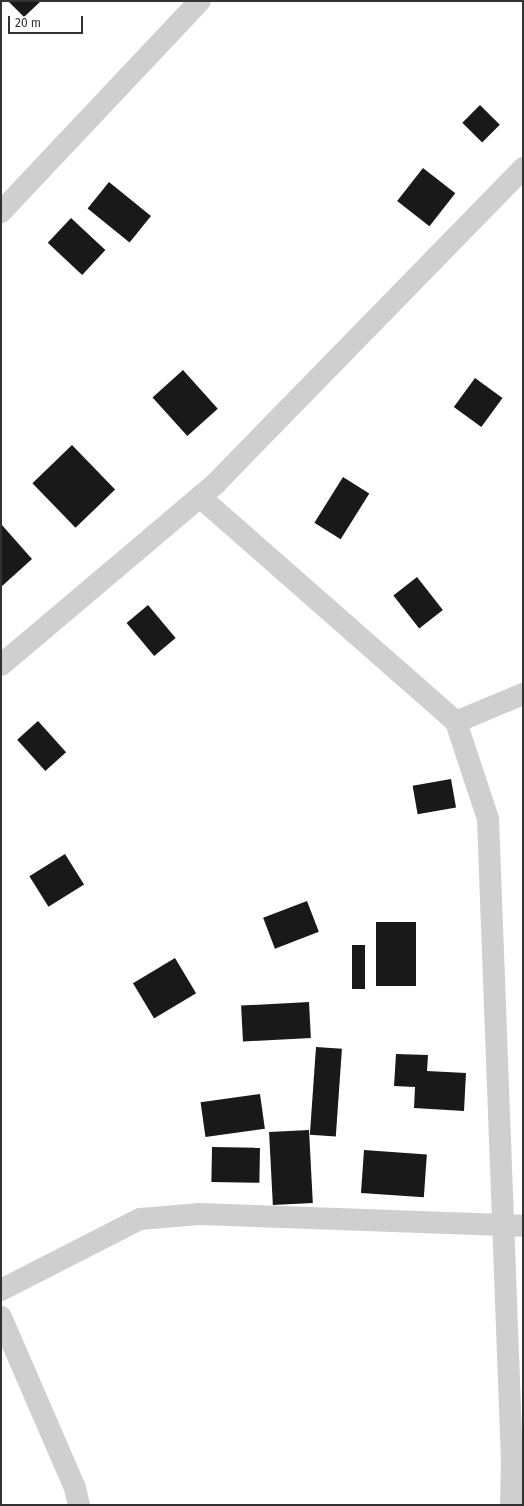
<!DOCTYPE html>
<style>
body{margin:0}
#map{position:relative;width:524px;height:1506px;overflow:hidden;background:#fff;font-family:"Fira Sans",sans-serif}
div>[style]{position:absolute}
[style*='--x']{left:calc(var(--x)*1px);top:calc(var(--y)*1px);width:calc(var(--w)*1px);rotate:calc(var(--a)*1deg)}
.building>*{inset:0;background:#191919;transform-origin:0 0}
.minor>*{height:22px;margin:-11px;padding:0 11px;transform-origin:11px;border-radius:11px;background:#cfcfcf}
span{translate:-50% -50%;white-space:nowrap;text-align:center;line-height:1.15;-webkit-text-stroke:4px #fff;paint-order:stroke}
.frame{position:absolute;inset:0;border:2px solid #323232;pointer-events:none}
.scale{position:absolute;left:8px;top:16px;width:75px;height:18px;box-sizing:border-box;border:2px solid #323232;border-top:0;padding-left:5px;font-size:12px;line-height:14px;white-space:nowrap;color:#323232;-webkit-text-stroke:3px #fff;paint-order:stroke}
</style>
<div id="map">
<div class="building">
<i style="clip-path:polygon(8px 1px,41px 1px,24px 17px)"></i>
<i style="left:480px;top:105px;width:28px;height:25px;rotate:45deg"></i>
<i style="left:423px;top:168px;width:41px;height:42px;rotate:38deg"></i>
<i style="left:109px;top:182px;width:54px;height:34px;rotate:39deg"></i>
<i style="left:71px;top:218px;width:47px;height:34px;rotate:43deg"></i>
<i style="left:183px;top:370px;width:52px;height:41px;rotate:48deg"></i>
<i style="left:475px;top:378px;width:34px;height:36px;rotate:36deg"></i>
<i style="left:72px;top:445px;width:62px;height:55px;rotate:46deg"></i>
<i style="left:343px;top:477px;width:31px;height:54px;rotate:32deg"></i>
<i style="clip-path:polygon(1px 524px,32px 559px,1px 587px)"></i>
<i style="left:417px;top:577px;width:42px;height:30px;rotate:52deg"></i>
<i style="left:148px;top:605px;width:43px;height:28px;rotate:50deg"></i>
<i style="left:38px;top:721px;width:42px;height:28px;rotate:48deg"></i>
<i style="left:451px;top:779px;width:29px;height:39px;rotate:80deg"></i>
<i style="left:65px;top:854px;width:36px;height:42px;rotate:58deg"></i>
<i style="left:307px;top:901px;width:33px;height:47px;rotate:69deg"></i>
<i style="left:376px;top:922px;width:40px;height:64px"></i>
<i style="left:352px;top:945px;width:13px;height:44px"></i>
<i style="left:175px;top:958px;width:41px;height:49px;rotate:59deg"></i>
<i style="left:309px;top:1002px;width:36px;height:68px;rotate:87deg"></i>
<i style="left:316px;top:1047px;width:26px;height:88px;rotate:4deg"></i>
<i style="clip-path:polygon(396px 1054px,428px 1055px,427px 1071px,466px 1073px,464px 1111px,414px 1108px,415px 1087px,394px 1086px)"></i>
<i style="left:260px;top:1094px;width:35px;height:60px;rotate:82deg"></i>
<i style="left:309px;top:1130px;width:73px;height:40px;rotate:87deg"></i>
<i style="left:212px;top:1147px;width:48px;height:35px;rotate:1deg"></i>
<i style="left:364px;top:1150px;width:63px;height:43px;rotate:4deg"></i>
</div>
<div class="minor">
<i style="--x:1;--y:212;--w:290;--a:-46.7"></i>
<i style="--x:200;--y:497;--w:341;--a:41.3"></i>
<i style="--x:456;--y:722;--w:102;--a:71.7"></i>
<i style="--x:488;--y:819;--w:642;--a:87.86"></i>
<i style="--x:512;--y:1461;--w:44;--a:91.3"></i>
<i style="--x:1;--y:665;--w:282;--a:-40.2"></i>
<i style="--x:216;--y:483;--w:440;--a:-45.7"></i>
<i style="--x:456;--y:722;--w:73;--a:-22.7"></i>
<i style="--x:1;--y:1290;--w:156;--a:-27.1"></i>
<i style="--x:140;--y:1219;--w:60;--a:-4.8"></i>
<i style="--x:200;--y:1214;--w:323;--a:2.1"></i>
<i style="--x:1;--y:1317;--w:186;--a:66.6"></i>
<i style="--x:75;--y:1488;--w:17;--a:77"></i>
</div>
<div class="frame"></div>
<div class="scale">20 m</div>
</div>
